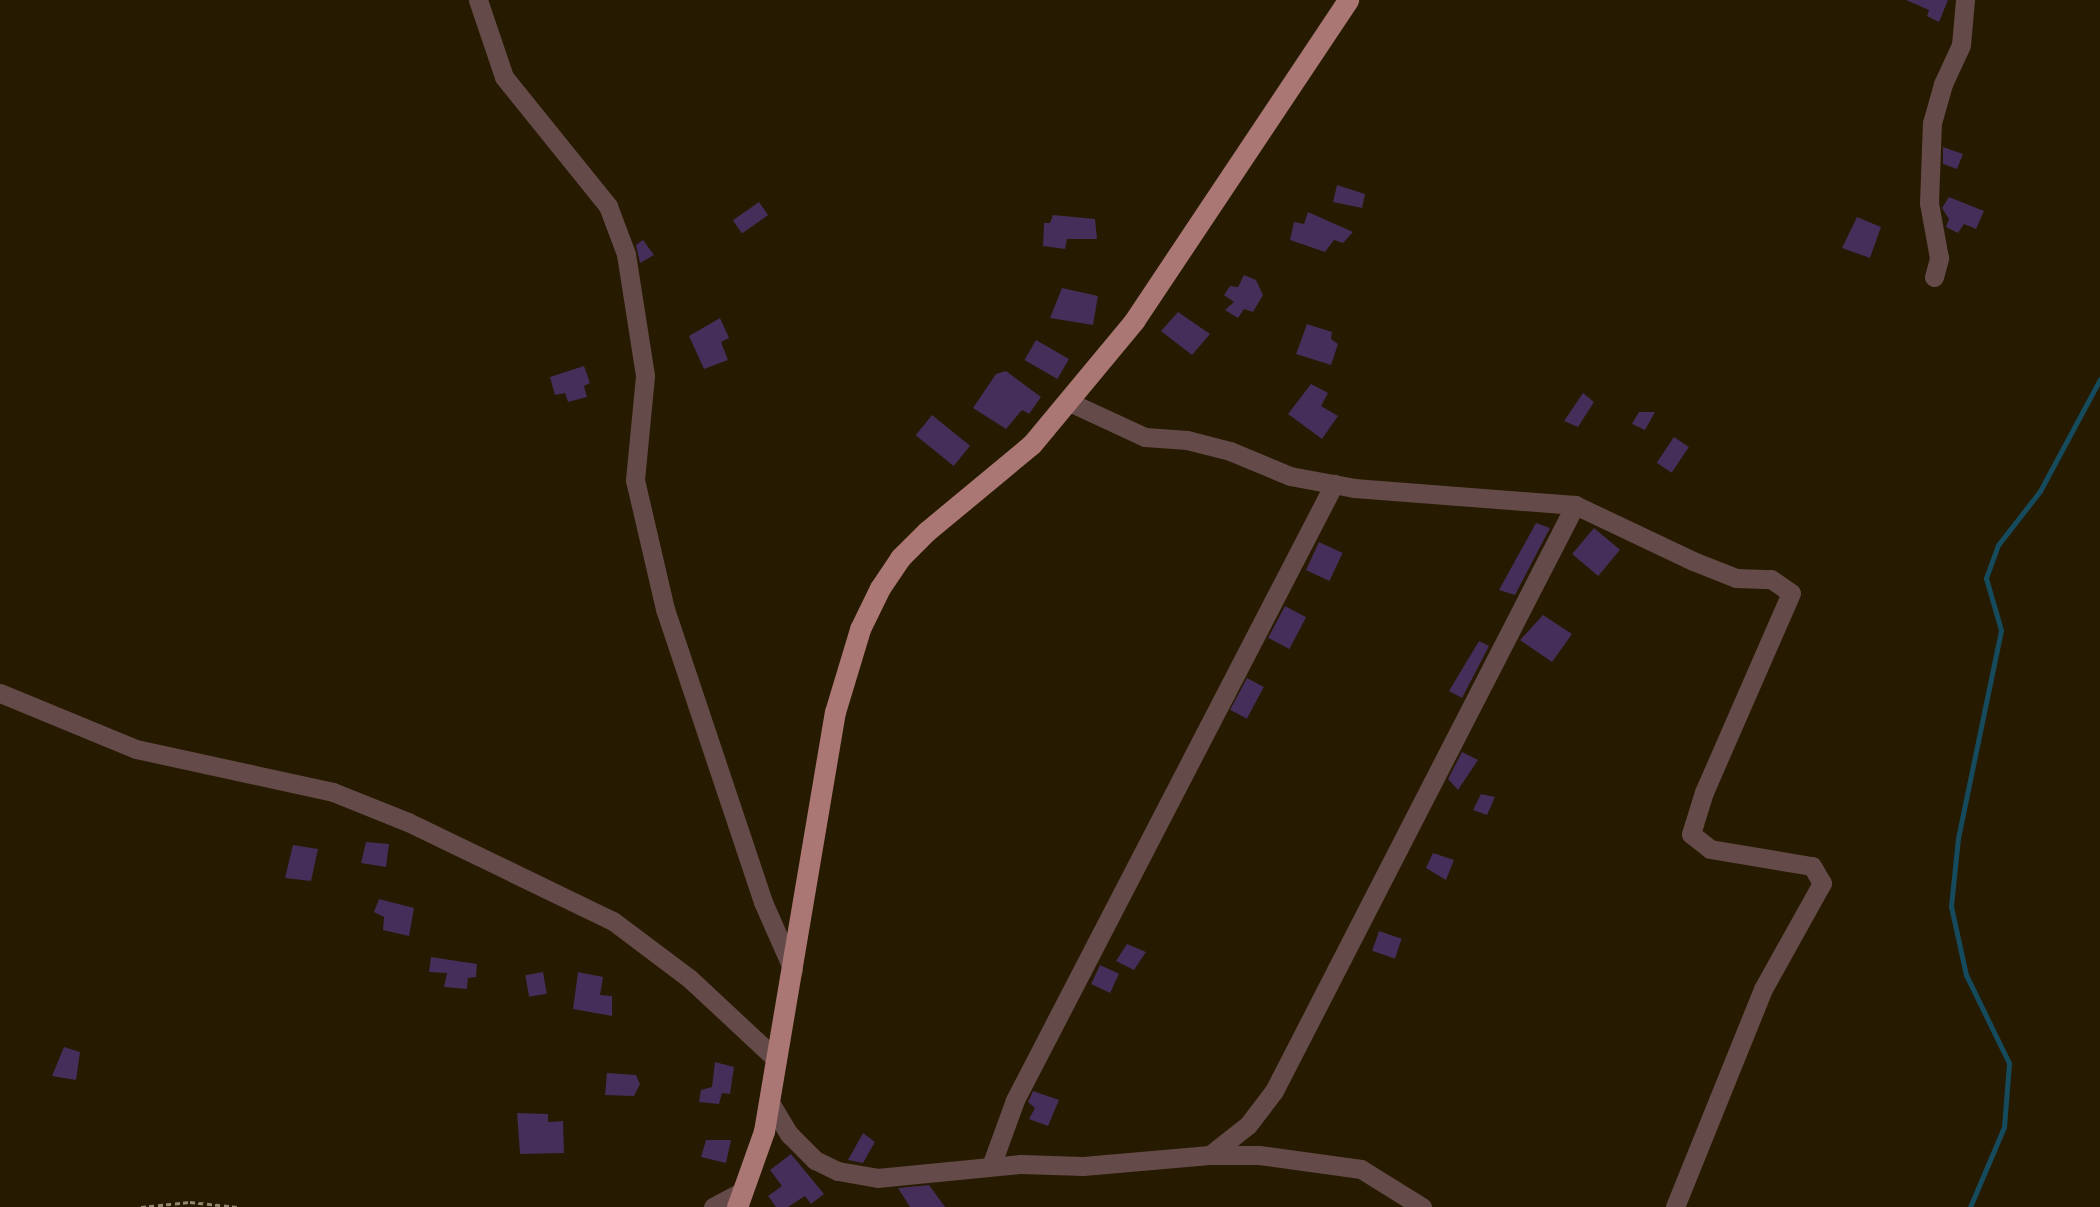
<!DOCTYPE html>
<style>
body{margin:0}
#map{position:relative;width:2100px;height:1207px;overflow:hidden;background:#261a00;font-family:"Sofia Sans Condensed",sans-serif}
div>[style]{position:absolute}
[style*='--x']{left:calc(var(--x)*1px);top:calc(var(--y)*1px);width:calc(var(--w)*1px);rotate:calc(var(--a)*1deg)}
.stream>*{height:5px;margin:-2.5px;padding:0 2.5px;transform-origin:2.5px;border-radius:2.5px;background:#154b5d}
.building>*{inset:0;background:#452e59;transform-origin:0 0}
.path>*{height:2.5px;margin-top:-1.25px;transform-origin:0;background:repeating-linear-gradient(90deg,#908672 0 5px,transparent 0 8.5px)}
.minor>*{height:19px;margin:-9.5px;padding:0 9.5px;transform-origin:9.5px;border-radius:9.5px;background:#644a48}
.major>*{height:21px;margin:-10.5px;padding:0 10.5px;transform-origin:10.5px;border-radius:10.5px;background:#ab7774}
span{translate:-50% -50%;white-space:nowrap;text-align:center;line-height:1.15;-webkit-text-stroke:6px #0b0601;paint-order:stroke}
</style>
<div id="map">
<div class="stream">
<i style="--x:1970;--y:1207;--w:87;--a:-67"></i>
<i style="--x:2004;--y:1127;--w:64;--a:-85.5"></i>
<i style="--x:2009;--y:1063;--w:98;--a:-116"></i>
<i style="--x:1966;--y:975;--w:71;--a:-102.3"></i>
<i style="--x:1951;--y:906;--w:68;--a:-84.1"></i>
<i style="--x:1958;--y:838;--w:212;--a:-78.3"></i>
<i style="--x:2001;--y:630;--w:54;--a:-106.1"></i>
<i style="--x:1986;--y:578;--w:35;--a:-70"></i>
<i style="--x:1998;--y:545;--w:68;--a:-52.1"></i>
<i style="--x:2040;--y:491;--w:127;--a:-61.8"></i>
</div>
<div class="building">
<i style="clip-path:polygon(1906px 0,1948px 0,1939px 22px,1927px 16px,1929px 10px)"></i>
<i style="clip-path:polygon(1943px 147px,1963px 154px,1957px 169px,1943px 164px)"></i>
<i style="clip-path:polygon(1337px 185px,1365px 194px,1362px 208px,1333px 202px)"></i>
<i style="clip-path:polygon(1949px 197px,1984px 211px,1976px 229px,1964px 224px,1958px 233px,1946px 227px,1949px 219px,1942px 208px)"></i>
<i style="left:759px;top:202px;width:16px;height:32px;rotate:55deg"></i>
<i style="clip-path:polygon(1308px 212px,1353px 232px,1343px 243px,1334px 240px,1325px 252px,1290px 240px,1294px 222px,1304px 224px)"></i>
<i style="clip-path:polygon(1053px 215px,1095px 219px,1097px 239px,1067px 239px,1065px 249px,1043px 246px,1044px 223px,1050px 223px)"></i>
<i style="clip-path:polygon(1857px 217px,1881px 227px,1870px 258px,1842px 248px)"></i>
<i style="clip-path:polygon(643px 240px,654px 255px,640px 263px,636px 245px)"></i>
<i style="clip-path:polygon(1244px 275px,1256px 280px,1263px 295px,1253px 312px,1244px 309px,1238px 318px,1225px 310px,1234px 302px,1224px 295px,1230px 286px,1238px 287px)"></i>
<i style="clip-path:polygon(1062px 288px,1098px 296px,1093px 325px,1050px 318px)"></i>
<i style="clip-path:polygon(1178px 312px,1210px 334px,1192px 355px,1161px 331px)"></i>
<i style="clip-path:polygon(720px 318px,729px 338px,721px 342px,728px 360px,704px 369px,689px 336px)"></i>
<i style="clip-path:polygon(1307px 324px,1332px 332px,1331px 339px,1338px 344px,1331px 365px,1296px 354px)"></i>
<i style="left:1036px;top:340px;width:38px;height:23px;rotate:30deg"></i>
<i style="clip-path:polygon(584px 366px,590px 383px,584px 386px,587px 397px,568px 402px,565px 393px,555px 395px,550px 377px)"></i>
<i style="clip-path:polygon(1006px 371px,1041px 397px,1029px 414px,1022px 410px,1006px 429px,973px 408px,996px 374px)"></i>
<i style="clip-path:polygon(1311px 384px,1328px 393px,1321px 406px,1338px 416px,1322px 439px,1288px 414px)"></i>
<i style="clip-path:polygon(1583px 393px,1594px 402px,1578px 427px,1564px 421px)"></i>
<i style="clip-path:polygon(1639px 412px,1655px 412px,1645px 430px,1632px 424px)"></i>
<i style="left:932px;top:415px;width:49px;height:26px;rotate:39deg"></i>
<i style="left:1674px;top:437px;width:18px;height:31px;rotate:34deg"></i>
<i style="clip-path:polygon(1536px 523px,1550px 528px,1515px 595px,1499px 590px)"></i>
<i style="left:1594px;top:528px;width:34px;height:34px;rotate:40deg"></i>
<i style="left:1319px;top:542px;width:26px;height:31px;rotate:25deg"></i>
<i style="left:1285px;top:606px;width:24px;height:36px;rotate:28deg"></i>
<i style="clip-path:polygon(1543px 615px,1572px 634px,1552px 662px,1520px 640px)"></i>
<i style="clip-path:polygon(1479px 641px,1489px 646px,1462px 698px,1449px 691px)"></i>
<i style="left:1247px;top:678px;width:19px;height:36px;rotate:28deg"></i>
<i style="clip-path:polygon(1462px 752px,1478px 760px,1458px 790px,1448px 779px)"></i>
<i style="clip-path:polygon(1481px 794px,1495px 797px,1487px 815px,1473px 810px)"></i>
<i style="clip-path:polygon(366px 842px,389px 844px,386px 867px,361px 863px)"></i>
<i style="clip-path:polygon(293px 845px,318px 849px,311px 881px,285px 878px)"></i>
<i style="clip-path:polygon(1433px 853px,1454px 860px,1446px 880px,1426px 868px)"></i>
<i style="clip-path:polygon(379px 899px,414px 908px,409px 936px,383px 930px,384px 917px,374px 912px)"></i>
<i style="left:1379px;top:931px;width:24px;height:21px;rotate:19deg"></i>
<i style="clip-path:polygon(1127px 944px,1146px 952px,1134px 970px,1116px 961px)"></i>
<i style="clip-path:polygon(431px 957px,477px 964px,476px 977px,468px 978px,467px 989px,444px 987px,447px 973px,429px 972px)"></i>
<i style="left:1100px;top:965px;width:21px;height:21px;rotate:25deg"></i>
<i style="left:543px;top:972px;width:22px;height:18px;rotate:80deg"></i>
<i style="clip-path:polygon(578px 972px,603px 977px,600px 995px,612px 996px,612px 1016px,573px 1009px)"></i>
<i style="clip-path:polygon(64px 1047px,80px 1052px,76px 1080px,52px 1076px)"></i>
<i style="clip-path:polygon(715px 1062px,734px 1067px,730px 1094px,722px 1093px,719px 1104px,699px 1102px,701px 1090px,712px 1087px)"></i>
<i style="clip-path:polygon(607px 1073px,636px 1075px,640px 1084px,634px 1096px,605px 1095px)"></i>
<i style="clip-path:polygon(1033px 1091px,1059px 1100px,1048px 1126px,1029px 1119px,1035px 1108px,1028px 1102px)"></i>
<i style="clip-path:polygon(517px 1113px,548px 1114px,548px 1122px,563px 1121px,564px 1153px,520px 1154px)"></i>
<i style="clip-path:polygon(863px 1133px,875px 1142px,863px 1163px,848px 1160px)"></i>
<i style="clip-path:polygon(706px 1140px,731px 1140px,726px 1163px,701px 1157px)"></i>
<i style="clip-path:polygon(791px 1154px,824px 1194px,811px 1204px,805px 1196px,788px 1207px,776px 1207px,768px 1196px,782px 1186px,770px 1170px)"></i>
<i style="clip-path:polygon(929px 1185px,945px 1207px,910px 1207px,898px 1188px)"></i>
</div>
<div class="path">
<i style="--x:141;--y:1207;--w:49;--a:-5.8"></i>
<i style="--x:190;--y:1202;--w:48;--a:5.9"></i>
</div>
<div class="minor">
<i style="--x:478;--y:0;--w:81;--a:71.3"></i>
<i style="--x:504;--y:77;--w:166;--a:51.1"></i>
<i style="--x:608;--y:206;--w:51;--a:69.4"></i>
<i style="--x:626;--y:254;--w:123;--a:81.1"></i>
<i style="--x:645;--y:376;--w:104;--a:95.5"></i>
<i style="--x:635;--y:480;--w:132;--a:76.9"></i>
<i style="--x:665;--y:609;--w:309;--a:71.5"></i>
<i style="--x:763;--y:902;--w:74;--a:66.2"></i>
<i style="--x:1934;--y:277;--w:20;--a:-75"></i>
<i style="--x:1939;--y:258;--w:56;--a:-100.3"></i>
<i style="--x:1929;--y:203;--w:80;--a:-87.9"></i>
<i style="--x:1932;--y:123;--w:41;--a:-74.2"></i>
<i style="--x:1943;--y:84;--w:43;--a:-65.2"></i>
<i style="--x:1961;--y:45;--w:45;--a:-84.9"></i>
<i style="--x:1067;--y:401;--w:86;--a:24.8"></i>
<i style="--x:1145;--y:437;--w:42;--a:4.1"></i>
<i style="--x:1187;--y:440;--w:44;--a:14.3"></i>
<i style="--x:1230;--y:451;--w:65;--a:22.6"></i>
<i style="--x:1290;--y:476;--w:65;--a:10.6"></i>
<i style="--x:1354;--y:488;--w:222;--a:4.4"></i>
<i style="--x:1575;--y:505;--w:131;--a:25.4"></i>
<i style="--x:1693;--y:561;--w:46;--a:21.6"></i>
<i style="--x:1736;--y:578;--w:35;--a:2"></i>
<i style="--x:1771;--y:579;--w:24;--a:35"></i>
<i style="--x:1791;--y:593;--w:217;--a:113.6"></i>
<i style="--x:1704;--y:792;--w:44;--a:107.2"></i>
<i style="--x:1691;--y:834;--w:24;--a:38"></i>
<i style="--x:1710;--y:849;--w:103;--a:9.5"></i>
<i style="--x:1812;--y:866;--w:20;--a:60"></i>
<i style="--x:1822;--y:883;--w:121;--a:119.1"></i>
<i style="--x:1763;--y:989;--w:235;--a:112"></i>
<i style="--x:0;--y:693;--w:147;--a:22.4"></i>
<i style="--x:136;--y:749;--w:202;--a:12.3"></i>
<i style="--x:333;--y:792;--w:81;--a:21.8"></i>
<i style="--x:408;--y:822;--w:228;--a:25.8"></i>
<i style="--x:613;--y:921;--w:95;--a:36.9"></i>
<i style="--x:689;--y:978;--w:120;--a:43"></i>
<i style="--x:769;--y:1101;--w:39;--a:59"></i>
<i style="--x:789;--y:1134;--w:37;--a:45"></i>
<i style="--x:815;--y:1160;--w:25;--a:26"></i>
<i style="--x:838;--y:1171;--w:40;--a:10"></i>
<i style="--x:877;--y:1178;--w:145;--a:-5.6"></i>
<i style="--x:1021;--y:1164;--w:62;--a:1.8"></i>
<i style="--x:1083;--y:1166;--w:127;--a:-5"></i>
<i style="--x:1210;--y:1155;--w:49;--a:0"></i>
<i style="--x:1259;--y:1155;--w:103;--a:7.8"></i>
<i style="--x:1361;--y:1169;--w:72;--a:31.9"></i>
<i style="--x:1210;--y:1155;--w:48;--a:-38.3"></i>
<i style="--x:1248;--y:1125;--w:43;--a:-52.6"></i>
<i style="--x:1274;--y:1091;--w:659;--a:-62.81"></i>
<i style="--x:991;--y:1166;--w:70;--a:-70"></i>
<i style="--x:1015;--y:1100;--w:694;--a:-62.62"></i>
<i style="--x:713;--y:1207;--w:32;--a:-28"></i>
</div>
<div class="major">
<i style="--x:737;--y:1207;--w:81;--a:-70.4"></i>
<i style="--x:764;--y:1131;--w:425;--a:-80.4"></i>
<i style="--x:835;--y:712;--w:87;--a:-73.2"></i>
<i style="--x:860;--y:629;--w:46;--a:-64"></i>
<i style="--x:880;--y:588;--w:36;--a:-56"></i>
<i style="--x:900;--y:558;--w:37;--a:-45"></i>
<i style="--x:926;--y:532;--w:138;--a:-39.7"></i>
<i style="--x:1032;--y:444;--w:160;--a:-50.3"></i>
<i style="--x:1134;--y:321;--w:386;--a:-56.3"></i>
</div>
</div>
